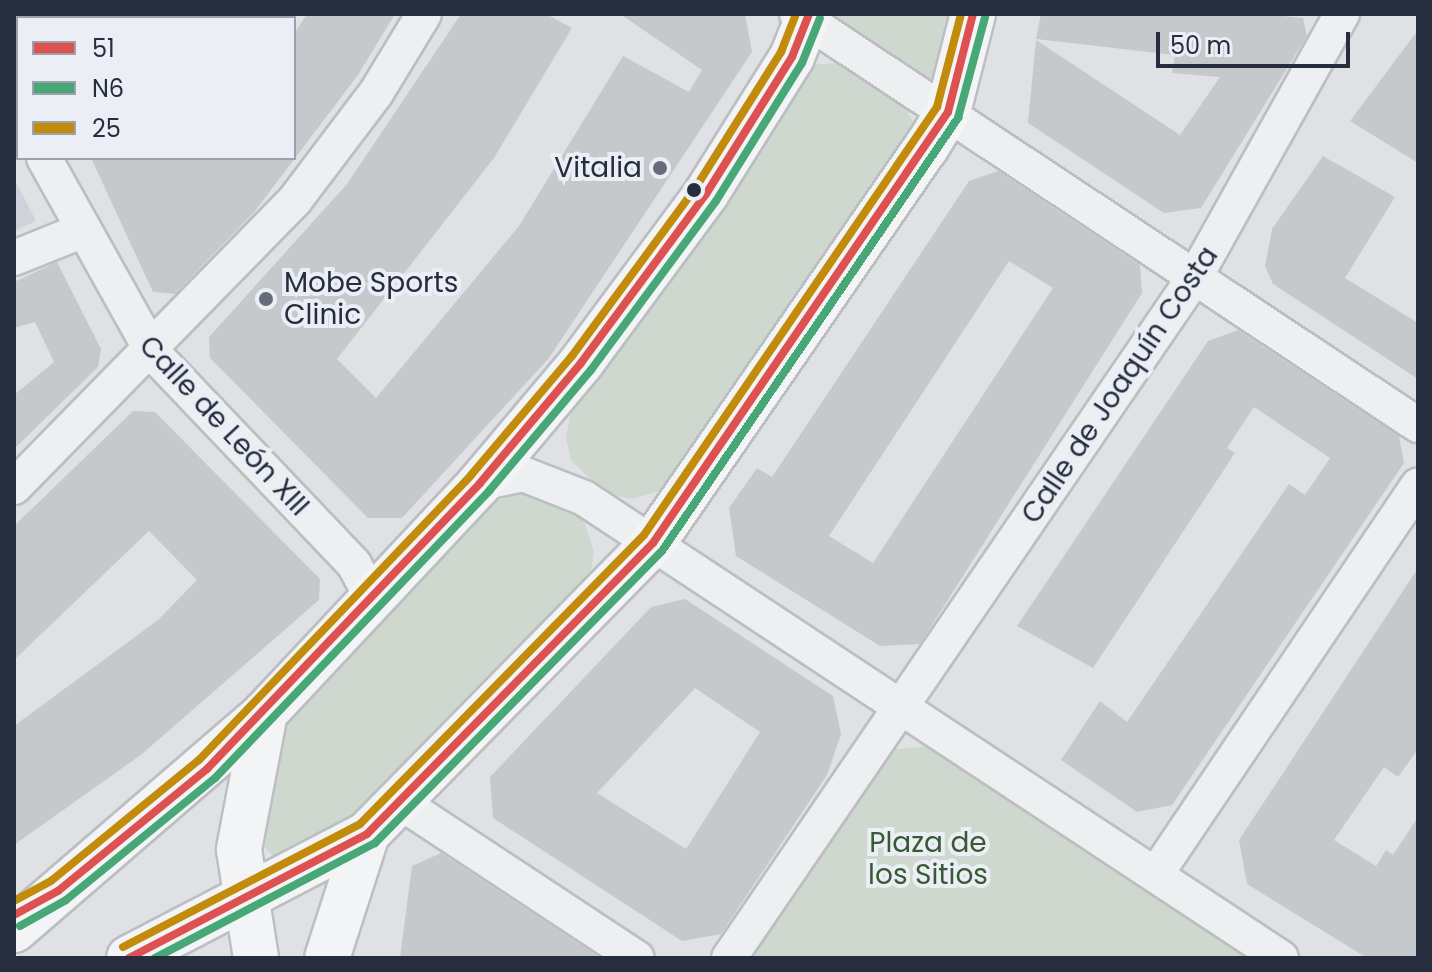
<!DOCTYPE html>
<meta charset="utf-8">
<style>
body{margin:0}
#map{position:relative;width:1432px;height:972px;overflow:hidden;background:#dfe1e4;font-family:Poppins,sans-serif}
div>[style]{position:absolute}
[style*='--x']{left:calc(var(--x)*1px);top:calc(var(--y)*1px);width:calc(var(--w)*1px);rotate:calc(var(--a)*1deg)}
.built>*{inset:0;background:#cfd2da}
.green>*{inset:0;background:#ced8ce}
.building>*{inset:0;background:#c6c9cc}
.roads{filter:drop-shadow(2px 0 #bcbec2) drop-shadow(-2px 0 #bcbec2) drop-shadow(0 2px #bcbec2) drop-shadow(0 -2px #bcbec2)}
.minor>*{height:34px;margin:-17px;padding:0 17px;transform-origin:17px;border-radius:17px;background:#edeff1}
.major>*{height:44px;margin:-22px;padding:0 22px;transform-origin:22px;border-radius:22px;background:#f3f4f5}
.bus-1>*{height:8px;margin:-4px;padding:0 4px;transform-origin:4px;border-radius:4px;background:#dd5250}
.bus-2>*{height:8px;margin:-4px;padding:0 4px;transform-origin:4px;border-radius:4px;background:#47a776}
.bus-3>*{height:8px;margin:-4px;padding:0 4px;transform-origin:4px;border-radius:4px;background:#c38b0c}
.dots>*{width:22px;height:22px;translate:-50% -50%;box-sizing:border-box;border:4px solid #ebeff5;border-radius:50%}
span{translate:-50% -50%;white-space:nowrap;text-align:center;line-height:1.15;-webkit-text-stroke:8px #ebeff5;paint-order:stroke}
.poi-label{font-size:28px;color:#252d3e}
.right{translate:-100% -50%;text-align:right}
.left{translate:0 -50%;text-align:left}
.street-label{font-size:28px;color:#252d3e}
.park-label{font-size:28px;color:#375a32}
.frame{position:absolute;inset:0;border:16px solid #252d3e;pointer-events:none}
.legend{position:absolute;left:16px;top:16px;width:280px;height:144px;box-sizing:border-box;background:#ebeff5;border:2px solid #9ca1ac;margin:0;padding:10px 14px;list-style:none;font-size:24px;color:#252d3e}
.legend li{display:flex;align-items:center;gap:16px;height:40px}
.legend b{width:40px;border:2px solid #9ca1ac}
.scale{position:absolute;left:1156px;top:32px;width:194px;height:36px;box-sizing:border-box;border:4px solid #252d3e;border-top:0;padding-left:10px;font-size:24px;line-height:28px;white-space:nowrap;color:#252d3e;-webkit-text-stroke:6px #ebeff5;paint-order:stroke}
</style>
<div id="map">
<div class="built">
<i style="clip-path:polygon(14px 178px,36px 221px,14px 231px)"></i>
</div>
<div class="green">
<i style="clip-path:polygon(831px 14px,960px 14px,936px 83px)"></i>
<i style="clip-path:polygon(837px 63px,903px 104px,916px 128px,665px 489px,632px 499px,606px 494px,571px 460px,566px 438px,572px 405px,810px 65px)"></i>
<i style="clip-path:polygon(525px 491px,570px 506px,585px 524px,594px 552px,589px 582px,340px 829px,273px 856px,260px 842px,284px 728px,297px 705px,491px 503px)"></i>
<i style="clip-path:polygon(934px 746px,1258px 958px,745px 958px,886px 750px)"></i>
</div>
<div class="building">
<i style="clip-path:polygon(307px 14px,395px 14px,358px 75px,255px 211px,175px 294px,153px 292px,91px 158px,294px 158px,294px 34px)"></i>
<i style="clip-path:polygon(461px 14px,546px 14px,572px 28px,494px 158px,337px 359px,376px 398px,519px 226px,623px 56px,689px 92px,702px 70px,620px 14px,745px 14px,752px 52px,549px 358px,402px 518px,368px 518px,210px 358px,209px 337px,347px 184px)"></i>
<i style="clip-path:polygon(1041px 14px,1263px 14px,1303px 18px,1307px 36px,1201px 208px,1164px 213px,1028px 123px,1036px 40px,1180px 135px,1220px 77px,1172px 73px,1175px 55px,1036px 39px)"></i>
<i style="clip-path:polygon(1418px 30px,1418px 163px,1350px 121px)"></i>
<i style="clip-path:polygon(1323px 156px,1395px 197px,1345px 278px,1418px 323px,1418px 379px,1273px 284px,1265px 266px,1272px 229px)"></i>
<i style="clip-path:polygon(evenodd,998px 171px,1140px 265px,1142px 293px,920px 644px,880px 646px,736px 556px,729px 508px,757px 468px,772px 477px,969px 181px,998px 171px,1009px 261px,1053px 288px,873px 563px,829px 536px,1009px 261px)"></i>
<i style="clip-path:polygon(57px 262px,101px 349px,98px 367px,14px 449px,14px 395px,54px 362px,35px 322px,14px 328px,14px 282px)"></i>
<i style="clip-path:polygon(1238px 330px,1399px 436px,1404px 463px,1172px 805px,1137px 812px,1061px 760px,1100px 701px,1127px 722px,1289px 484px,1305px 495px,1330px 458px,1254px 407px,1227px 448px,1235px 453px,1093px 668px,1017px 626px,1208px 341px)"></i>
<i style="clip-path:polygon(133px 411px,155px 412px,320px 579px,319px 600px,142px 754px,14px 845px,14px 726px,158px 620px,197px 580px,149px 531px,14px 660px,14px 526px)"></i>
<i style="clip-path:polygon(1418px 568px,1418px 749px,1398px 777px,1384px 767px,1334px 840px,1376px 866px,1386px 850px,1393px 855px,1418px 817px,1418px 958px,1367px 958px,1247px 884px,1239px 840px)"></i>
<i style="clip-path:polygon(evenodd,685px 599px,833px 696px,841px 734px,827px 775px,721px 934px,682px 941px,493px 818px,490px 777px,651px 607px,685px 599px,695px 688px,760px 732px,686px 849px,597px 793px,695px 688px)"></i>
<i style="clip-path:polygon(441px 853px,590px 951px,600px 958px,400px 958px,412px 866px)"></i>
</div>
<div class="roads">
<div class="minor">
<i style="--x:797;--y:14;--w:745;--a:33.5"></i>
<i style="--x:14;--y:98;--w:9;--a:63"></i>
<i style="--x:44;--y:158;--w:223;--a:60.8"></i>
<i style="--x:153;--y:353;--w:291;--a:46.4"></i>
<i style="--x:354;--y:564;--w:40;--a:62"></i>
<i style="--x:14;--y:258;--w:72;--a:-21.9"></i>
<i style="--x:480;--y:483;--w:44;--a:-11.8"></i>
<i style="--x:523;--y:474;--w:66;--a:21.5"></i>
<i style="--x:584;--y:498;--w:835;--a:33.42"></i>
<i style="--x:14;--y:487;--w:402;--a:-45.6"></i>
<i style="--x:295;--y:200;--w:134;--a:-52.9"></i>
<i style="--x:376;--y:93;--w:92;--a:-58.7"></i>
<i style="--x:397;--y:800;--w:287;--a:33.4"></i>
<i style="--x:1158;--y:871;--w:465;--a:-56"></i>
<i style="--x:729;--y:958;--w:827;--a:-55.64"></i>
<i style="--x:1196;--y:275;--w:299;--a:-60.8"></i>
</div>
<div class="major">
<i style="--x:14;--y:930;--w:332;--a:-40.8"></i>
<i style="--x:265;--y:713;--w:315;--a:-46.9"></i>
<i style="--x:480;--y:483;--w:157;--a:-49.9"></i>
<i style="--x:581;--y:363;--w:210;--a:-53.5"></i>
<i style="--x:706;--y:194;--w:162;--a:-57.9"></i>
<i style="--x:792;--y:57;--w:46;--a:-68.4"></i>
<i style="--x:129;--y:958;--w:268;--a:-27.5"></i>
<i style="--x:367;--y:834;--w:408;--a:-45.5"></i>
<i style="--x:653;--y:543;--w:480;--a:-55.4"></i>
<i style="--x:926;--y:148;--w:42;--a:-58.6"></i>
<i style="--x:948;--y:112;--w:101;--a:-75.7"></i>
<i style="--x:256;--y:958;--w:110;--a:-98.9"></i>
<i style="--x:239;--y:849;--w:138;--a:-79.2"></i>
<i style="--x:327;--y:958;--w:130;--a:-72.1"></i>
</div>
</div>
<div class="bus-1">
<i style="--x:14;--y:915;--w:50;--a:-28.6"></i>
<i style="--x:58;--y:891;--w:193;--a:-39.3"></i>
<i style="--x:207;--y:769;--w:395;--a:-46.3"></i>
<i style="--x:480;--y:483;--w:157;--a:-49.9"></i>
<i style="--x:581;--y:363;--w:210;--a:-53.5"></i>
<i style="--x:706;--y:194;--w:162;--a:-57.9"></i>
<i style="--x:792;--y:57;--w:46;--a:-68.4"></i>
<i style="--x:129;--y:958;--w:268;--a:-27.5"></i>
<i style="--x:367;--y:834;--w:408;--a:-45.5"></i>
<i style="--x:653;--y:543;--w:522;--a:-55.61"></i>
<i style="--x:948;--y:112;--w:101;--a:-75.7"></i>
</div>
<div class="bus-2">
<i style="--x:20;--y:926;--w:53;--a:-29.5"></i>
<i style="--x:66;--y:900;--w:193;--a:-39.3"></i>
<i style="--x:215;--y:778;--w:397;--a:-46.3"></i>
<i style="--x:489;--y:491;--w:158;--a:-49.9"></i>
<i style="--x:591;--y:370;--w:210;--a:-53.5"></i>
<i style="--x:716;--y:201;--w:163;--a:-58.1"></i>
<i style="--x:802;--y:63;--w:48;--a:-68.2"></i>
<i style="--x:155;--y:958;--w:248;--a:-27.6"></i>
<i style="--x:375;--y:843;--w:409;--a:-45.5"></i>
<i style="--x:662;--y:551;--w:525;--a:-55.64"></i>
<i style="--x:958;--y:118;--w:105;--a:-75"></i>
</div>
<div class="bus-3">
<i style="--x:14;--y:901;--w:42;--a:-28.4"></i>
<i style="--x:51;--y:881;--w:191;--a:-39.3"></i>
<i style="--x:199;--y:760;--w:394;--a:-46.3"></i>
<i style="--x:471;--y:475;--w:156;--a:-49.7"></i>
<i style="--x:572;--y:356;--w:210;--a:-53.7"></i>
<i style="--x:696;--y:187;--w:160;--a:-57.8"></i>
<i style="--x:781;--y:52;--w:41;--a:-68.5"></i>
<i style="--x:123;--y:947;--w:267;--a:-27.4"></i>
<i style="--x:360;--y:824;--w:405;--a:-45.5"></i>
<i style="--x:644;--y:535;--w:519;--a:-55.61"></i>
<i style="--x:937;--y:107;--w:96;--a:-75.5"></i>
</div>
<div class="dots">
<i style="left:660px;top:168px;background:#666c78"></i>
<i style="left:694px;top:190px;background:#252d3e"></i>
<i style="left:266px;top:299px;background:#666c78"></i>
</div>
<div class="poi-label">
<span class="right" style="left:642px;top:168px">Vitalia</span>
<span class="left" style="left:284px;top:299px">Mobe Sports<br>Clinic</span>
</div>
<div class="street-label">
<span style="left:1120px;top:385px;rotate:-56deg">Calle de Joaquín Costa</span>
<span style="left:224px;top:426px;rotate:47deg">Calle de León XIII</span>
</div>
<div class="park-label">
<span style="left:928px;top:859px">Plaza de<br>los Sitios</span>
</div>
<div class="frame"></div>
<ul class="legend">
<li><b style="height:10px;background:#dd5250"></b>51</li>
<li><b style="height:10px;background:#47a776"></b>N6</li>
<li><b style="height:10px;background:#c38b0c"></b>25</li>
</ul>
<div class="scale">50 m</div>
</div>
